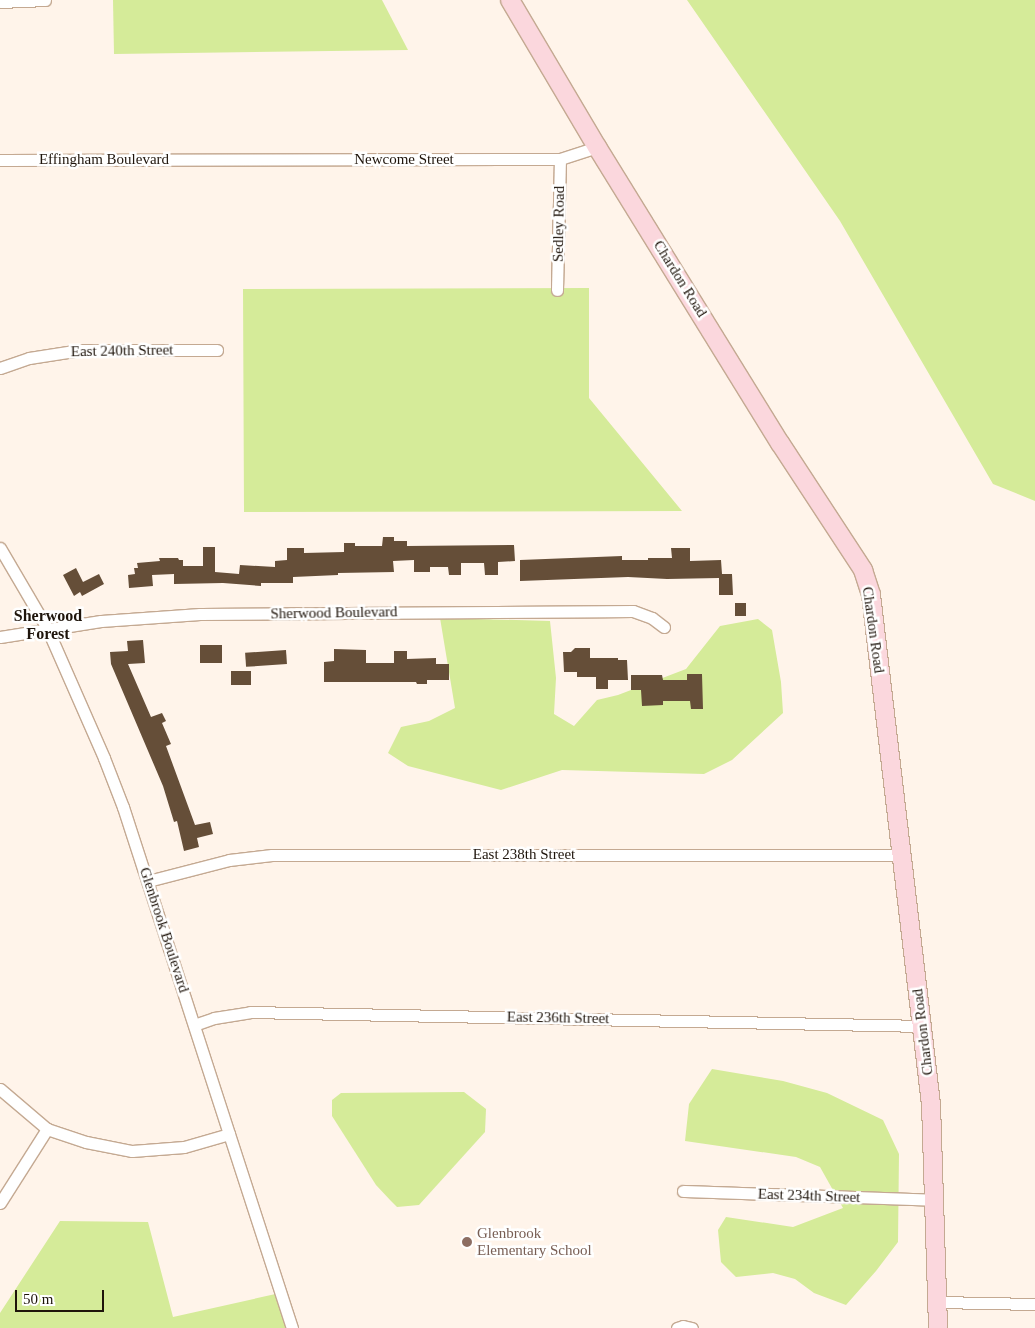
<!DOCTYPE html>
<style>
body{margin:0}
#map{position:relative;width:1035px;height:1328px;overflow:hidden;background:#fff4ea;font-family:"Times New Roman",serif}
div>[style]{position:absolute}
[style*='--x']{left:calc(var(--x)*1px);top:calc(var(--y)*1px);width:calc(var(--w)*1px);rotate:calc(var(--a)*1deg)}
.green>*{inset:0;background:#d5eb99}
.building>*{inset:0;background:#654e38;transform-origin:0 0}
.roads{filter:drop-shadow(1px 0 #c4a992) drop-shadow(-1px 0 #c4a992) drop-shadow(0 1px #c4a992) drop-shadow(0 -1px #c4a992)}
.street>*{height:11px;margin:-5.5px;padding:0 5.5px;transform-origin:5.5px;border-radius:5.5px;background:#fff}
.primary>*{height:18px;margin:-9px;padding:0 9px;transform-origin:9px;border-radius:9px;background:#fbd7dd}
.dots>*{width:14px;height:14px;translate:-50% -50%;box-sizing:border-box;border:2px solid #fff;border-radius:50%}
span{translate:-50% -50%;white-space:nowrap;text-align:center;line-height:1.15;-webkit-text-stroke:5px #fff;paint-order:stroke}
.street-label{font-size:15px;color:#1e140b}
.education-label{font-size:15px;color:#785e54}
.left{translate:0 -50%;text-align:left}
.neighbourhood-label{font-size:16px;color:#1e140b;font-weight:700}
.scale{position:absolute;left:15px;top:1290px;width:89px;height:22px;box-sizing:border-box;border:2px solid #1e140b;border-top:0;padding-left:6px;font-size:15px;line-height:18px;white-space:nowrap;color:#1e140b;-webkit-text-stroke:4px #fff;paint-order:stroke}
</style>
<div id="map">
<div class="green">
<i style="clip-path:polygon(113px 0,382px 0,408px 50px,114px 54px)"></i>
<i style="clip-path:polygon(687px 0,1035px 0,1035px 501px,993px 484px,840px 221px)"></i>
<i style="clip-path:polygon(589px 288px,589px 398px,682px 511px,244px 512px,243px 289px)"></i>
<i style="clip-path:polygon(440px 618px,550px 621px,556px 678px,554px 714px,574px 726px,597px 700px,618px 695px,686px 669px,720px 626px,758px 619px,772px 630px,781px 682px,783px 713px,732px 760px,704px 774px,562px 770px,501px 790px,408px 766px,388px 753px,401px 727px,429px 721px,455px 708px)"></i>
<i style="clip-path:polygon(712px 1069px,783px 1081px,827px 1093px,883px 1120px,899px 1154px,898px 1242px,876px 1271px,846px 1305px,814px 1293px,795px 1279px,773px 1273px,736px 1277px,721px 1262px,718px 1230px,726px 1217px,793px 1227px,843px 1208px,820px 1167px,796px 1157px,685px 1141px,689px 1104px)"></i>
<i style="clip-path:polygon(464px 1092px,486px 1109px,485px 1132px,419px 1205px,397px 1207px,391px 1201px,376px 1185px,332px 1116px,332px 1100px,341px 1093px)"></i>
<i style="clip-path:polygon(60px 1221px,148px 1222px,173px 1317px,280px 1293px,292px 1328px,0 1328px,0 1313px)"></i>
</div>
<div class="building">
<i style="clip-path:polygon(383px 537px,394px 537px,394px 541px,407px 541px,407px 546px,514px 545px,515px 561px,498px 562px,498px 575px,485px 575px,484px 563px,461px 563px,461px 575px,449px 575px,448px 567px,430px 567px,430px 572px,414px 572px,414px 560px,393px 561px,394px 572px,338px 573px,338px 575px,293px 577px,293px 583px,261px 583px,261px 586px,223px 583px,174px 584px,174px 574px,152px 575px,153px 586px,129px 588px,128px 575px,135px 574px,134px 568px,138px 568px,137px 563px,160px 561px,159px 558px,178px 558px,179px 560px,183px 560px,183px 566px,203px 566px,203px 547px,215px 547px,215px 572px,239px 574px,240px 565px,275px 567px,275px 561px,287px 560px,287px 548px,304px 548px,304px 553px,344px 552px,344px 543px,355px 543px,355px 546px,382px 546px)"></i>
<i style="clip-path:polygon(671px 548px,690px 548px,690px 561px,721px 560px,722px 574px,732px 574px,733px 595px,719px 595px,719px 578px,667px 579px,628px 577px,520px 581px,520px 560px,622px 556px,622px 560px,648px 560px,648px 558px,672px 558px)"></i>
<i style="clip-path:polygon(76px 568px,83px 582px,99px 574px,104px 584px,82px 596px,80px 592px,74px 596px,63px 575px)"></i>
<i style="left:735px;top:603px;width:11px;height:13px"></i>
<i style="clip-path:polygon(143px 640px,145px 663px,128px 664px,151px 717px,162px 713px,166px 721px,162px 723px,171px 744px,166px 746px,195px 825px,210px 822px,213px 834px,197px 838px,199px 847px,184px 851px,177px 821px,174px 822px,163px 786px,111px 664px,110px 652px,128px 651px,127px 641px)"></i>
<i style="left:200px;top:645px;width:22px;height:18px"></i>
<i style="clip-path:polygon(575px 648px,590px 648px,590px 658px,618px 658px,618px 660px,627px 660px,628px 680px,608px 680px,608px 689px,596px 689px,596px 677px,577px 677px,577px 672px,564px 672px,563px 652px,571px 652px)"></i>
<i style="clip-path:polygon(334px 649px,366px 650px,366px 663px,394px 663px,394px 651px,407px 651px,407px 659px,436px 658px,436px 664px,449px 664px,449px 680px,427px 680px,427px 684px,417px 684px,416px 682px,324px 682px,324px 662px,334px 661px)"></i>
<i style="left:286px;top:650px;width:14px;height:41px;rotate:86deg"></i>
<i style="left:231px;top:671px;width:20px;height:14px"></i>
<i style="clip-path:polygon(687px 674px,702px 674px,703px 709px,691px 709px,690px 701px,663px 701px,663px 705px,642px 706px,641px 690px,631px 690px,631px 675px,662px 675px,663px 680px,687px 680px)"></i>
</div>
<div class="roads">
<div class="street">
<i style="--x:0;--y:2;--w:45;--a:-2.5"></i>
<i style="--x:0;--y:160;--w:560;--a:-0.1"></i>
<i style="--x:560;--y:159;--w:39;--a:-18"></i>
<i style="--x:557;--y:290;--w:131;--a:-88.7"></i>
<i style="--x:0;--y:368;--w:31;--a:-19"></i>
<i style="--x:29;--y:358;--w:52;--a:-8.9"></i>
<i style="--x:80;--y:350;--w:137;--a:0"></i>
<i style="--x:0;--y:548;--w:93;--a:59.6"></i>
<i style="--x:47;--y:628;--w:142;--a:66.3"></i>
<i style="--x:104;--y:758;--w:53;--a:68.8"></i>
<i style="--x:123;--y:807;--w:548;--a:72.03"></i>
<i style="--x:0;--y:637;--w:102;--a:-9"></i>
<i style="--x:101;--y:621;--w:99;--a:-4"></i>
<i style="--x:200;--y:614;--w:433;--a:-0.4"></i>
<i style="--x:633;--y:611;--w:20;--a:20"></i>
<i style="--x:652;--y:618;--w:15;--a:37"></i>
<i style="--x:148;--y:881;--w:84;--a:-14.5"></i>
<i style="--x:229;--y:860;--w:43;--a:-6.6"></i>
<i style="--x:272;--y:855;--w:630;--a:0"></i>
<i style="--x:194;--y:1025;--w:21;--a:-19"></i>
<i style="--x:214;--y:1018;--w:36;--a:-9"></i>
<i style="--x:250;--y:1012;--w:672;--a:1.19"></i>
<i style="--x:0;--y:1089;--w:62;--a:40.4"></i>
<i style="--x:47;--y:1129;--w:41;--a:18.4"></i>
<i style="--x:86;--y:1142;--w:47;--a:11.1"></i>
<i style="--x:132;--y:1151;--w:52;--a:-4.4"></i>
<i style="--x:184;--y:1147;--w:47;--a:-16.1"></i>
<i style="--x:683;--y:1191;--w:252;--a:2"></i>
<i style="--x:0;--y:1203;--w:88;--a:-57.6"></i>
<i style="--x:938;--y:1302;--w:97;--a:1.2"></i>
<i style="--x:677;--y:1328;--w:6;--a:-18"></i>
<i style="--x:683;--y:1326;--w:9;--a:13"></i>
</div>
<div class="primary">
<i style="--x:510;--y:0;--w:171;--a:59.4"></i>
<i style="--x:597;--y:147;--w:348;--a:58.3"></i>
<i style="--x:780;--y:443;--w:152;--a:56.8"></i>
<i style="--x:863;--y:570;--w:26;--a:72"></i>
<i style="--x:871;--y:595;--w:513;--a:83.28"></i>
<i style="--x:931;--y:1104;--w:224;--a:88.2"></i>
</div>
</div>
<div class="dots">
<i style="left:467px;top:1242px;background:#8d6e63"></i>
</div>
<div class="street-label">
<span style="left:104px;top:160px">Effingham Boulevard</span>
<span style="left:404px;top:160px">Newcome Street</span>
<span style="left:559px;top:224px;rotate:-89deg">Sedley Road</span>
<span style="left:680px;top:279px;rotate:58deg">Chardon Road</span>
<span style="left:122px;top:351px;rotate:-1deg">East 240th Street</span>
<span style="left:334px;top:613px;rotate:-1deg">Sherwood Boulevard</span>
<span style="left:873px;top:630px;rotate:82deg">Chardon Road</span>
<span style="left:524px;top:855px">East 238th Street</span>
<span style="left:164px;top:930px;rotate:72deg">Glenbrook Boulevard</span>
<span style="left:558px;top:1018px;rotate:1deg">East 236th Street</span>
<span style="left:923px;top:1032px;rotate:-97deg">Chardon Road</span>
<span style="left:809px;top:1196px;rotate:2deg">East 234th Street</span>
</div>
<div class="education-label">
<span class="left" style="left:477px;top:1242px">Glenbrook<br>Elementary School</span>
</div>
<div class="neighbourhood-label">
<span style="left:48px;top:625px">Sherwood<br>Forest</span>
</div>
<div class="scale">50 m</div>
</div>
